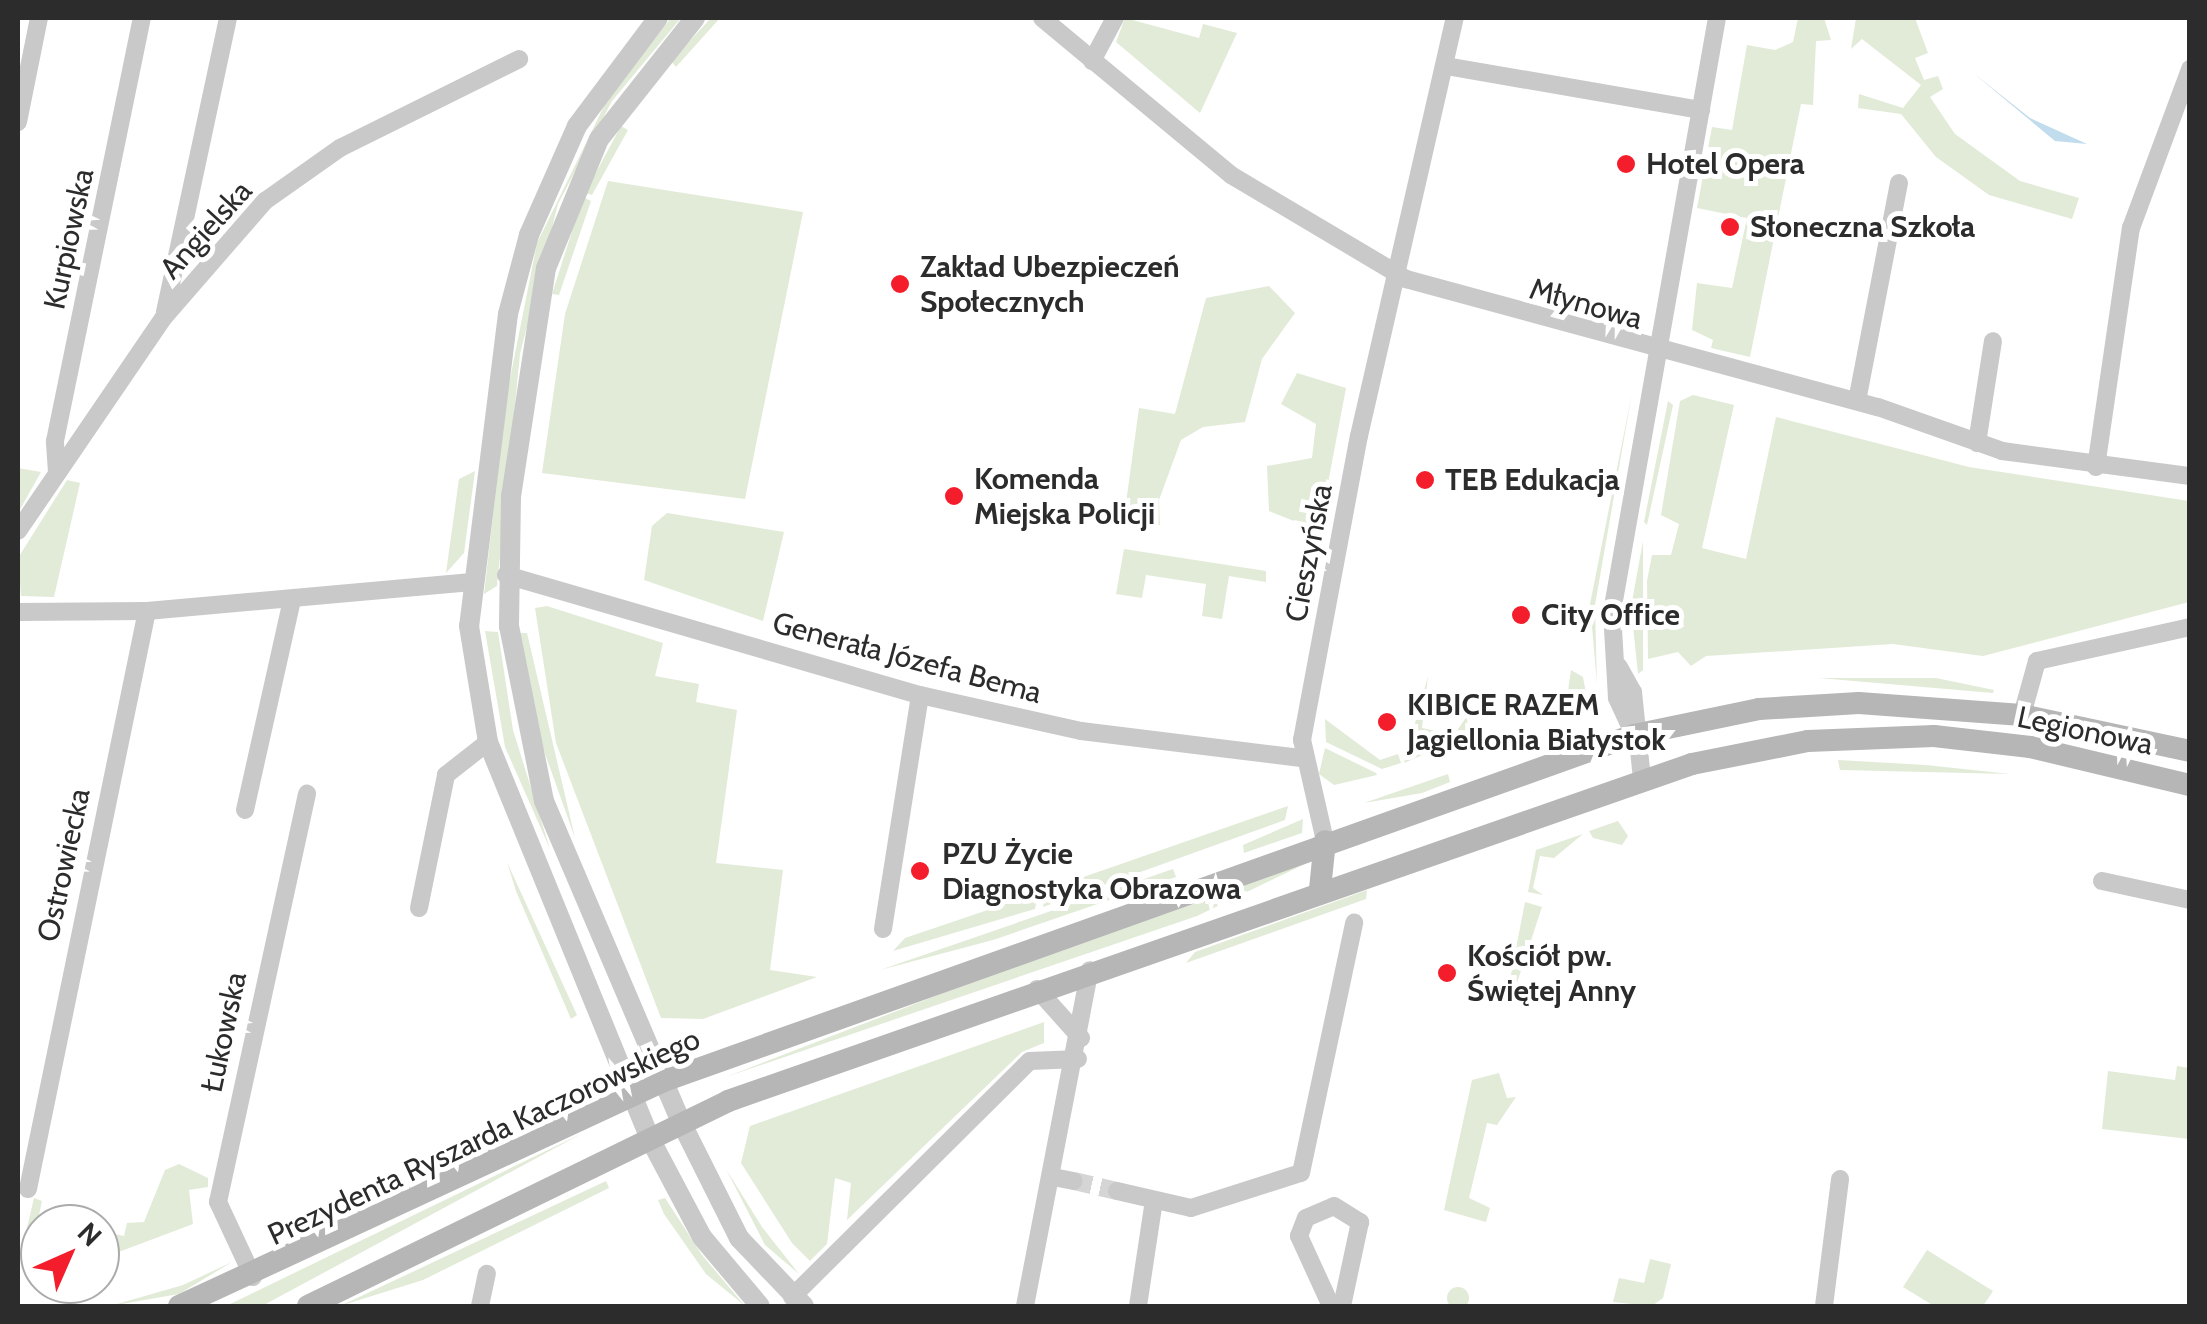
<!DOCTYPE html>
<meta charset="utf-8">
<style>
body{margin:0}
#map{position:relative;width:2207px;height:1324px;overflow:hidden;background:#fff;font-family:Cabin,sans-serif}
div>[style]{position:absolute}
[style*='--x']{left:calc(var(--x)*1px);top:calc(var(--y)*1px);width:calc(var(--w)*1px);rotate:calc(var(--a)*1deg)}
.green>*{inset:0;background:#e2ebd7}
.round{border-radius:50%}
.water>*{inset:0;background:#c1dced}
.minor-tunnel>*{height:18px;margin-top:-9px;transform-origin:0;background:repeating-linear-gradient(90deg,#d5d5d5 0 18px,transparent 0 27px)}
.minor>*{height:18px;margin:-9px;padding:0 9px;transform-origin:9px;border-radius:9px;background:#c9c9c9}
.tertiary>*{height:20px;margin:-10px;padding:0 10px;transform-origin:10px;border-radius:10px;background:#c9c9c9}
.secondary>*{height:22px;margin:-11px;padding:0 11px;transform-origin:11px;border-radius:11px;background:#b6b6b6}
.dots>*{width:28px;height:28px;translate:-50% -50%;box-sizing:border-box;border:5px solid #fff;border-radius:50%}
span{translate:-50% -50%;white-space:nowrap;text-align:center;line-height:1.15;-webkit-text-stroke:10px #fff;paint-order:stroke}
.poi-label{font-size:30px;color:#2c2c2c;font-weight:700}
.left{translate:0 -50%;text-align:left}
.street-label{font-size:30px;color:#2c2c2c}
.frame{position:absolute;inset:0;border:20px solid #2c2c2c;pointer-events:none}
.north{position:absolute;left:20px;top:1204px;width:100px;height:100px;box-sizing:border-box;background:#fff;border:2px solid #ababab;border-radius:50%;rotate:45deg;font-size:28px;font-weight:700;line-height:40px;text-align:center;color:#2c2c2c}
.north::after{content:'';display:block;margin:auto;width:35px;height:45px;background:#f41d2b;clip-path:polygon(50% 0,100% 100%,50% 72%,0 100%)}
</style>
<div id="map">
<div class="green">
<i style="clip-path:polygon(671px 18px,681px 18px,612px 101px,558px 204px,520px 354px,497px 586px,484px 594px,507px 394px,537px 243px,609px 96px)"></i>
<i style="clip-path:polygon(711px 18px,720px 18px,676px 67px,671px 61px)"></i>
<i style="clip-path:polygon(1125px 18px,1199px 38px,1203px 24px,1237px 33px,1200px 113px,1116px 42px)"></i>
<i style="clip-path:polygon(1798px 18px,1824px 18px,1831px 40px,1816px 41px,1813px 105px,1801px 104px,1750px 357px,1711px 348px,1713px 340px,1692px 330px,1697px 283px,1732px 288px,1747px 218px,1697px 208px,1712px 127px,1732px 130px,1747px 45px,1775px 50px,1793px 42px)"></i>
<i style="clip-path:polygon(1856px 18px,1915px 18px,1928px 53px,1915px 58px,1924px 80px,1938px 76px,1943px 89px,1930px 97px,1955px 134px,2020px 181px,2079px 198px,2072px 219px,1989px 195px,1936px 157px,1901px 114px,1858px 108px,1859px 94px,1903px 108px,1921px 85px,1862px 39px,1851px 49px)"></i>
<i style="clip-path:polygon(621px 126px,628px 130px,592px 195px,585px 193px)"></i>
<i style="clip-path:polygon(608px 181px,803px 212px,745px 499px,542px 473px,565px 314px)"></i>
<i style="clip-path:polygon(583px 197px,591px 201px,559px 295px,552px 294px)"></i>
<i style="clip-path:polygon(1269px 286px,1295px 313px,1262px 359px,1245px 422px,1203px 427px,1181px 440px,1159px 500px,1160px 525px,1123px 525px,1139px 408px,1175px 414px,1206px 298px)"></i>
<i style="clip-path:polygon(1297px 373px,1346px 388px,1319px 531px,1269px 511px,1267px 466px,1312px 458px,1316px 424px,1281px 404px)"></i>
<i style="clip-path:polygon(1632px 393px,1595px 605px,1597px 684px,1590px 604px)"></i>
<i style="clip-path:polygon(1693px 395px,1734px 405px,1702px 548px,1746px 559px,1776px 417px,1969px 467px,2189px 501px,2189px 602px,1983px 656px,1893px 644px,1706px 656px,1691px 666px,1678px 652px,1648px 659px,1647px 581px,1652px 555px,1671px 555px,1679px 524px,1661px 515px,1680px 401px)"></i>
<i style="clip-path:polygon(1668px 401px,1673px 405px,1647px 525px,1644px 522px)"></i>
<i style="clip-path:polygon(18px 468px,41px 472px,18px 513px)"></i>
<i style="clip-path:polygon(475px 471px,464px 553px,446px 573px,459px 479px)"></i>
<i style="clip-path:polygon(67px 480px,80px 483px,54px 597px,21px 596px,18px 558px)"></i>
<i style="clip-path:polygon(667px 513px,784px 532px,763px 621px,644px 580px,652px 526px)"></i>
<i style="clip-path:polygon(1643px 541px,1643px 670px,1638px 674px,1631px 607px)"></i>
<i style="clip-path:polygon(1124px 549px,1266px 571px,1266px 582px,1229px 576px,1222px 619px,1202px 616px,1206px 584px,1146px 575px,1142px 598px,1116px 594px)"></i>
<i style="clip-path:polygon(547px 606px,663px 643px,655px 676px,699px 684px,696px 702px,737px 710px,716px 863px,783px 870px,770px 970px,817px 977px,703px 1019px,661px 1018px,556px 743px,535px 608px)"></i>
<i style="clip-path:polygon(485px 631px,498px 632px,513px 730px,550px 849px,505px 747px)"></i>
<i style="clip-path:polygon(519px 633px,527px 633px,575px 838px,532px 717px)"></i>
<i style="clip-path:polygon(1571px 670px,1583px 677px,1587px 698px,1566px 705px)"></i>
<i style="clip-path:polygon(1428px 676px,1422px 728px,1454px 735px,1467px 716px,1468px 735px,1404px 763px)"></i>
<i style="clip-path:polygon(1819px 678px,1936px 678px,1994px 690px,1993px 693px)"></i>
<i style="clip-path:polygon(1325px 719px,1380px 760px,1398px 754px,1401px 763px,1382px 769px,1326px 742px)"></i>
<i style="clip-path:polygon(1325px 748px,1376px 773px,1377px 775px,1334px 785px,1319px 774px)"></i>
<i style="clip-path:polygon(1838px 760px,1926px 765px,2010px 774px,1840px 770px)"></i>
<i style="clip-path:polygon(1448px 774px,1450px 782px,1422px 793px,1364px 803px)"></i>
<i style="clip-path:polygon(1288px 806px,1285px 820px,1043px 907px,1046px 890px)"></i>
<i style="clip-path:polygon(1303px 819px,1302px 833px,1244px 853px,1243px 845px)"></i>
<i style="clip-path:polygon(1618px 821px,1628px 836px,1622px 845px,1593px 838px,1589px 831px)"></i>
<i style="clip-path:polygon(1583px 834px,1554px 858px,1540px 856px,1533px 888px,1543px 895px,1528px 892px,1536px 850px)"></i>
<i style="clip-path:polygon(507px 862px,577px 1015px,571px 1019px,516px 891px)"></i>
<i style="clip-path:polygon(1309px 862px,1197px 916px,726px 1077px,1000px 971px)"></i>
<i style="clip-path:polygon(1173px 869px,1176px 877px,993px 940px,880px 970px)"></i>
<i style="clip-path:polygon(1367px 890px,1366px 899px,1186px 963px,1195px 952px)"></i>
<i style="clip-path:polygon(1038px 893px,1035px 909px,893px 951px,905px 938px)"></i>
<i style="clip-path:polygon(1525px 902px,1542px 907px,1513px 995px,1508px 990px)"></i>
<i style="clip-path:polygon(1044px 1022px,1044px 1043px,1022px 1052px,847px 1220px,851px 1183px,835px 1178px,827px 1244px,810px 1261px,792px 1243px,741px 1163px,750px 1126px)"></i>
<i style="clip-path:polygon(2177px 1066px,2189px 1068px,2189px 1139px,2102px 1129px,2108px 1071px,2175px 1080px)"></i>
<i style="clip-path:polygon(1499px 1073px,1507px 1098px,1516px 1097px,1497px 1125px,1487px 1123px,1469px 1198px,1490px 1208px,1486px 1222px,1444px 1210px,1472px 1080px)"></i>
<i style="clip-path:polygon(583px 1133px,262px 1306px,226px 1306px)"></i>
<i style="clip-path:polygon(445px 1160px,448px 1166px,349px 1215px,332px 1215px)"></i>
<i style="clip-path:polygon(179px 1164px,208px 1178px,208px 1187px,189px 1190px,193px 1224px,100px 1259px,100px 1231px,124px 1236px,127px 1223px,144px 1222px,165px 1170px)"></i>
<i style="clip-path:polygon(726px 1169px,762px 1227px,799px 1274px,765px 1245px)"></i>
<i style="clip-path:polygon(606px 1181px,609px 1188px,423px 1280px,340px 1306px)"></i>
<i style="clip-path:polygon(34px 1198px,42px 1201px,38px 1220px,60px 1224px,40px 1224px,36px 1277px,20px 1258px)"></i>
<i style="clip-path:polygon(665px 1198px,702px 1255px,745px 1306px,706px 1274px,664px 1214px,658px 1200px)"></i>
<i style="clip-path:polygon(1927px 1250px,1993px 1291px,1983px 1306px,1934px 1306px,1903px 1287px)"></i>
<i style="clip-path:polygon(1650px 1259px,1671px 1264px,1663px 1298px,1652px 1306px,1613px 1302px,1619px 1278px,1644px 1283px)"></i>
<i style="clip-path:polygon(232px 1262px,179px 1294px,110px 1306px,183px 1285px)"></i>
<i class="round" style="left:1447px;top:1287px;width:22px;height:22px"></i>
</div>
<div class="water">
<i style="clip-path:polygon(1972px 72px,2030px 118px,2087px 144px,2055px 141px)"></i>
</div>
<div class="minor-tunnel">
<i style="--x:1074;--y:1181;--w:44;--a:13.1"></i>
</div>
<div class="minor">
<i style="--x:1042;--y:18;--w:246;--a:39.7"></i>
<i style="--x:1231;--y:175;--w:204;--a:30.7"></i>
<i style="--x:1406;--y:279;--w:489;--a:15.2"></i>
<i style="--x:1878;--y:407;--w:132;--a:19.5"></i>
<i style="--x:2002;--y:451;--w:190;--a:7.6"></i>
<i style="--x:1092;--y:61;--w:49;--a:-61.9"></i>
<i style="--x:1446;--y:66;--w:259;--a:9.8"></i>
<i style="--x:18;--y:122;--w:106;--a:-78.6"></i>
<i style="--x:165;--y:312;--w:301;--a:-77.9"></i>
<i style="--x:1857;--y:401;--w:222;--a:-79.1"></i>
<i style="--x:1977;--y:443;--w:103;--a:-81.1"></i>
<i style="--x:2096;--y:467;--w:242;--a:-81.7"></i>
<i style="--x:2131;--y:228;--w:170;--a:-69.6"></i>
<i style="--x:57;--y:472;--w:31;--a:-94"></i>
<i style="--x:55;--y:441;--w:432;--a:-78.4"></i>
<i style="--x:18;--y:531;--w:259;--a:-55.7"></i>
<i style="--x:164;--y:317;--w:154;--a:-49"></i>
<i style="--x:265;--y:201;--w:92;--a:-35.2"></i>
<i style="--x:340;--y:148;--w:200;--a:-26.4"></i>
<i style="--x:506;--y:575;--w:431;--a:16.2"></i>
<i style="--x:920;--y:695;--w:165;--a:12.6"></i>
<i style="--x:1081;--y:731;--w:222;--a:7"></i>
<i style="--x:18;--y:612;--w:129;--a:-0.4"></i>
<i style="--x:147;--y:611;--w:326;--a:-5.1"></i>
<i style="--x:1619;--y:667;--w:29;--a:61"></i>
<i style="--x:1633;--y:692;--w:87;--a:84.1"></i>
<i style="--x:2022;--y:715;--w:56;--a:-74.5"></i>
<i style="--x:2037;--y:661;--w:157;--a:-12.5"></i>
<i style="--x:1634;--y:735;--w:41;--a:-114.7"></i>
<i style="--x:1617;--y:698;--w:86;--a:-93.3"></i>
<i style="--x:1612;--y:612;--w:603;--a:-79.98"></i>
<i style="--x:245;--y:810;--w:216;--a:-77.4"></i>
<i style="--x:1325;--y:841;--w:104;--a:-102.8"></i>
<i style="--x:1302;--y:740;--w:309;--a:-79.4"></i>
<i style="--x:1359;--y:436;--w:429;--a:-77.1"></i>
<i style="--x:2102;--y:881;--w:90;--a:12.2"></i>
<i style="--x:419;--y:908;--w:136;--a:-78.5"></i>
<i style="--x:446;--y:775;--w:53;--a:-38.2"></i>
<i style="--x:883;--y:929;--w:237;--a:-81"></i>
<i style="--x:1037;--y:989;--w:66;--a:48.1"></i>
<i style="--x:1053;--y:1177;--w:21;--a:11"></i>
<i style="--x:28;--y:1189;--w:590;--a:-78.37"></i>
<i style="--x:1117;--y:1191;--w:76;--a:12.9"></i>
<i style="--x:1191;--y:1208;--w:115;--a:-17.7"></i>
<i style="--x:1301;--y:1173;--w:256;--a:-78"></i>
<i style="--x:253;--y:1277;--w:83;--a:-115"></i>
<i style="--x:218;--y:1202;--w:418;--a:-77.7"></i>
<i style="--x:792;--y:1297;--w:335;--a:-44.8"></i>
<i style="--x:1030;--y:1061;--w:48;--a:-2.4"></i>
<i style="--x:480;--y:1306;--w:33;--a:-78"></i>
<i style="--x:1025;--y:1306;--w:342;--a:-79.1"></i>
<i style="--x:1138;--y:1306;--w:107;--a:-81.4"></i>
<i style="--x:1331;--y:1306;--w:77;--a:-114.6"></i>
<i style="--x:1299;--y:1236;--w:19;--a:-69"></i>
<i style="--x:1306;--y:1218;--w:30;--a:-23"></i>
<i style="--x:1334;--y:1206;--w:31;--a:32"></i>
<i style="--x:1360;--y:1222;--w:86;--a:102.1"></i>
<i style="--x:1824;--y:1306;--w:128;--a:-82.8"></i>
</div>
<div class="tertiary">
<i style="--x:658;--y:18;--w:135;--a:126.9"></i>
<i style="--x:577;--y:126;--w:119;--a:113.8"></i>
<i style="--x:529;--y:235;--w:82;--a:104.9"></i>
<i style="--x:508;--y:314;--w:314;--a:97.1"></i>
<i style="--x:469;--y:626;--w:118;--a:80.7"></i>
<i style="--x:488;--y:742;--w:424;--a:67.8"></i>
<i style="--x:648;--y:1135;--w:115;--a:62.1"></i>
<i style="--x:702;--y:1237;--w:90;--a:50"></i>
<i style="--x:695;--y:18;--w:154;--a:128.4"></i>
<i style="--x:599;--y:139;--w:139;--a:112.3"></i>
<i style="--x:546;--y:268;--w:231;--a:98.7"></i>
<i style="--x:511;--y:496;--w:130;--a:90.9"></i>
<i style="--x:509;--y:626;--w:178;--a:78.7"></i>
<i style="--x:544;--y:801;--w:347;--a:66.9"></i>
<i style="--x:680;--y:1120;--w:132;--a:63.4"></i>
<i style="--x:739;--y:1238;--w:94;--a:46.3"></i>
</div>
<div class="secondary">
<i style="--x:1320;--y:889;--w:48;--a:-84.1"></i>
<i style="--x:179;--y:1306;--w:535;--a:-24.89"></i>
<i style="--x:664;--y:1081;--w:1030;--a:-19.63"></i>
<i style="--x:1634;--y:735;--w:128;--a:-11.7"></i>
<i style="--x:1759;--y:709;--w:100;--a:-3.4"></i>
<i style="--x:1859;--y:703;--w:163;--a:4.2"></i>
<i style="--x:2022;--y:715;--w:172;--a:12.1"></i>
<i style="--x:308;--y:1306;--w:467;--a:-26"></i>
<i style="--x:728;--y:1101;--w:1021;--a:-19.27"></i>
<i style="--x:1692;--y:764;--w:118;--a:-11.2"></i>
<i style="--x:1808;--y:741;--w:126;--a:-2.3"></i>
<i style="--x:1934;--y:736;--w:97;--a:6.5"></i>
<i style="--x:2030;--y:747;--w:164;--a:13.4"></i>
</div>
<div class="dots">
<i style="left:1626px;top:164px;background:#f41d2b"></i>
<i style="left:1730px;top:227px;background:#f41d2b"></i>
<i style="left:900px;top:284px;background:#f41d2b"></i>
<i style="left:1425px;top:480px;background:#f41d2b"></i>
<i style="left:954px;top:496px;background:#f41d2b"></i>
<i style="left:1521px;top:615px;background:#f41d2b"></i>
<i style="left:1387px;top:722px;background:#f41d2b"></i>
<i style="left:920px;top:871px;background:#f41d2b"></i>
<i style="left:1447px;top:973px;background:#f41d2b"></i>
</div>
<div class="poi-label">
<span class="left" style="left:1646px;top:164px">Hotel Opera</span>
<span class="left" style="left:1750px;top:227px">Słoneczna Szkoła</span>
<span class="left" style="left:920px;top:284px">Zakład Ubezpieczeń<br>Społecznych</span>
<span class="left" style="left:974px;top:496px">Komenda<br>Miejska Policji</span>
<span class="left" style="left:1445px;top:480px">TEB Edukacja</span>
<span class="left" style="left:1541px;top:615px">City Office</span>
<span class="left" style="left:1407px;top:722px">KIBICE RAZEM<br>Jagiellonia Białystok</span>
<span class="left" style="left:942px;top:871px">PZU Życie<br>Diagnostyka Obrazowa</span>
<span class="left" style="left:1467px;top:973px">Kościół pw.<br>Świętej Anny</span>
</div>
<div class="street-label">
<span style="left:206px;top:230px;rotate:-48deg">Angielska</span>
<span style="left:69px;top:239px;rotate:-78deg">Kurpiowska</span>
<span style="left:1586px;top:304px;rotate:16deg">Młynowa</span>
<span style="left:1309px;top:553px;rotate:-79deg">Cieszyńska</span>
<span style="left:907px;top:658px;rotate:15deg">Generała Józefa Bema</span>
<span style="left:2085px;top:731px;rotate:12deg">Legionowa</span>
<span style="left:64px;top:865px;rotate:-78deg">Ostrowiecka</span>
<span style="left:224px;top:1032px;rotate:-78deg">Łukowska</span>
<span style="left:484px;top:1137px;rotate:-25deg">Prezydenta Ryszarda Kaczorowskiego</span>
</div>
<div class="frame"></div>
<div class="north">N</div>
</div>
